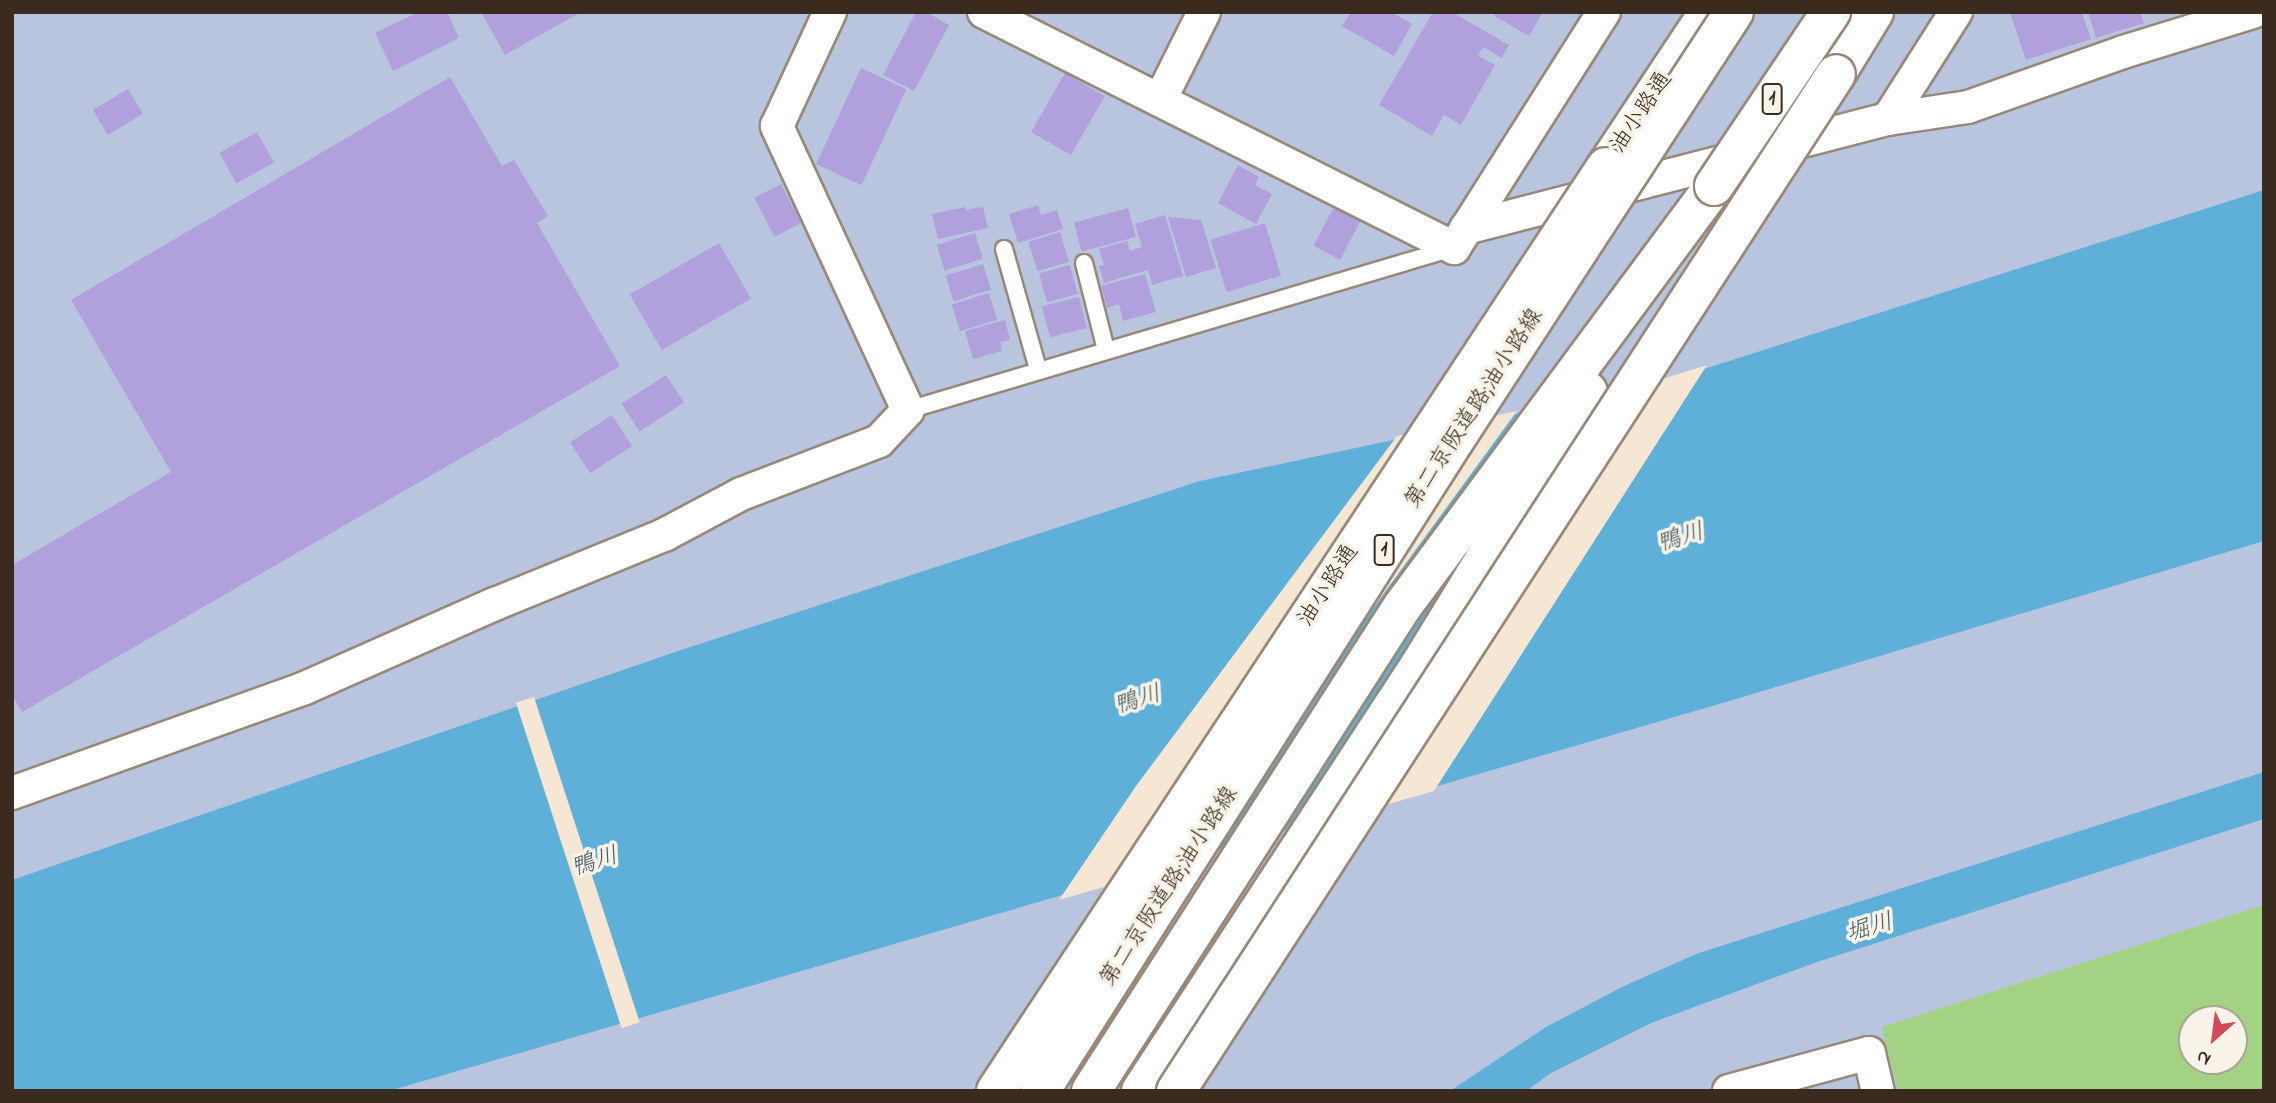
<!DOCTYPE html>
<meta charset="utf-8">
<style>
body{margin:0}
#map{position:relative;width:2276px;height:1103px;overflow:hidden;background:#f5e7d3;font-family:"Indie Flower","Klee One",sans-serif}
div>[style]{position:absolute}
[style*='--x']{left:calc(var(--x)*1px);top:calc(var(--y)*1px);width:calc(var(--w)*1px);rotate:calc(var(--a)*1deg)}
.industrial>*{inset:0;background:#b9c5de}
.green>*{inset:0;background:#a3d382}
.water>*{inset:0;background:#5eb0d9}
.pier>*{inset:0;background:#f5e7d3;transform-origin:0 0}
.building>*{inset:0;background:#b0a1dd;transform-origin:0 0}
.roads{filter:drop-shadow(2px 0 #988878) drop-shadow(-2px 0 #988878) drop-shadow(0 2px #988878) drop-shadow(0 -2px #988878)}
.service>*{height:16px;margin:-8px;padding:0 8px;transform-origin:8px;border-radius:8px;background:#fff}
.minor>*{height:32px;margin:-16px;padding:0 16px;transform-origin:16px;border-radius:16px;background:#fff}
.tertiary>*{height:38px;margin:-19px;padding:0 19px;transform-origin:19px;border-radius:19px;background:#fff}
.motorway>*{height:38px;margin:-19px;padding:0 19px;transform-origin:19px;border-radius:19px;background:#fff}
.bridges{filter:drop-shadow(2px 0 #988878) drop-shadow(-2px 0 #988878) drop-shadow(0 2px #988878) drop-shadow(0 -2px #988878)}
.tertiary-bridge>*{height:38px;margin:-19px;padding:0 19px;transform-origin:19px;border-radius:19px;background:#fff}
.motorway-bridge>*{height:38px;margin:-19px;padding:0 19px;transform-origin:19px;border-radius:19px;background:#fff}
span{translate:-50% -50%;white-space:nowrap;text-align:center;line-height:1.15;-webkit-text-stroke:7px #f7f3e8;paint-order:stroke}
.shield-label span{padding:2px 5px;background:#f7f3e8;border:2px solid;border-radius:5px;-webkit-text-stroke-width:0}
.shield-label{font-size:21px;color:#3b2a1e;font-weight:700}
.street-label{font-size:23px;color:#3b2a1e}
.water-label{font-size:24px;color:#47595f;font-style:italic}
.frame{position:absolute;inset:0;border:14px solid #3b2a1e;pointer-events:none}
.north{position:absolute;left:2178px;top:1005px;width:70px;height:70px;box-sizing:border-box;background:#f7f3e8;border:2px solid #aca397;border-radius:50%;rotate:208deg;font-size:19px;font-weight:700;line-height:28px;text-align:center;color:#3b2a1e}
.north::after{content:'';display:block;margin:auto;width:24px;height:32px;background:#d1495b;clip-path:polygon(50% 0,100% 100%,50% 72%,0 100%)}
</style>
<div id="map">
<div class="industrial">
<i style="clip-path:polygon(evenodd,12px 12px,2264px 12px,2264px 1091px,12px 1091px,12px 12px,2192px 1019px,2234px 1019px,2234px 1061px,2192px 1061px,2192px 1019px)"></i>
</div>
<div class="green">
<i style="clip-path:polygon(evenodd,2264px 905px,2264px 1091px,1898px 1091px,1882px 1027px,2264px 905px,2192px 1019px,2234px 1019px,2234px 1061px,2192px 1061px,2192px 1019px)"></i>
</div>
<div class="water">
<i style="clip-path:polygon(2264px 190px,2264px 541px,1726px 702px,389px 1091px,12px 1091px,12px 880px,678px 651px,1200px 481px,1657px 384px)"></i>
<i style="clip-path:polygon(2264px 772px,2264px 819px,1817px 962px,1651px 1023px,1551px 1073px,1526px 1091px,1450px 1091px,1546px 1027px,1622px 987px,1696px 954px)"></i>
</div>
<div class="pier">
<i style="clip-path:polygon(1707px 365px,1434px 791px,1323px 823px,1656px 381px)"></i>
<i style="clip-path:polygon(1517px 411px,1187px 863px,1059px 900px,1136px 786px,1397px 436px)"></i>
<i style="left:534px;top:697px;width:342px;height:19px;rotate:72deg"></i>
</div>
<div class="building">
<i style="clip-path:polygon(419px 12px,447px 12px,459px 38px,393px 71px,375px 33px)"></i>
<i style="clip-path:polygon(481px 12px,581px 12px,505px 55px)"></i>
<i style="clip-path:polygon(916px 12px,926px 12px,949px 25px,914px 91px,883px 75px)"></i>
<i style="clip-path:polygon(1351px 12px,1391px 12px,1412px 24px,1394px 56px,1342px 26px)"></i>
<i style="clip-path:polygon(1433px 12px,1452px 12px,1509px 45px,1502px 58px,1483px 47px,1478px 56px,1495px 65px,1461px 125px,1444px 115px,1432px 136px,1379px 105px)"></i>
<i style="clip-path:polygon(1496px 12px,1543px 12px,1529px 36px,1494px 16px)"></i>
<i style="clip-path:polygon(2010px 12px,2082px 12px,2091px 39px,2026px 60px)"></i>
<i style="clip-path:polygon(2088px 12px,2140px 12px,2144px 23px,2096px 38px)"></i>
<i style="left:861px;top:68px;width:50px;height:106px;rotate:25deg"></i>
<i style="left:1065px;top:73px;width:46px;height:68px;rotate:30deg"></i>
<i style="clip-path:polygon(450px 77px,502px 166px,514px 160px,548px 216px,537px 223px,620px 366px,22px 712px,12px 695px,12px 565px,171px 472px,71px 300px)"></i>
<i style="left:128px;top:89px;width:29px;height:41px;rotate:59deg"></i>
<i style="left:257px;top:132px;width:35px;height:43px;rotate:61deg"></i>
<i style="clip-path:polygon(1238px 165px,1259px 177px,1255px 185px,1272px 194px,1256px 224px,1218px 203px)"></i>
<i style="left:781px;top:184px;width:44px;height:30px;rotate:63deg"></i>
<i style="clip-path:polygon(1038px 205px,1041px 215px,1057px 210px,1063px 229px,1018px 243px,1009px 214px)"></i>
<i style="clip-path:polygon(965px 207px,966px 210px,983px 207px,988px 228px,938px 239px,932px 214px)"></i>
<i style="left:1334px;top:207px;width:30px;height:44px;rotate:28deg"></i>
<i style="left:1128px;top:208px;width:30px;height:56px;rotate:75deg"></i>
<i style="clip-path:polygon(1165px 215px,1183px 276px,1152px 285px,1148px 270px,1104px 283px,1099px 266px,1104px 265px,1099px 249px,1127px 241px,1130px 251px,1142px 247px,1135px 224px)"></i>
<i style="clip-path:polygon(1168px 217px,1201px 220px,1216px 268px,1186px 277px)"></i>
<i style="left:1265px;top:223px;width:55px;height:57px;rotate:73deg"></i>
<i style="left:1060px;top:232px;width:31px;height:33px;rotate:73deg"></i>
<i style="left:975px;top:233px;width:27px;height:40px;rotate:73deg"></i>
<i style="left:719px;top:243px;width:64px;height:103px;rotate:60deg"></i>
<i style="left:983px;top:264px;width:27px;height:39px;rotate:73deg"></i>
<i style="left:1070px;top:265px;width:30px;height:32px;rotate:75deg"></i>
<i style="clip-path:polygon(1145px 274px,1156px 312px,1123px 321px,1119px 304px,1107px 308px,1101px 286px)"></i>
<i style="left:989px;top:293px;width:28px;height:39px;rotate:73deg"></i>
<i style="left:1079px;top:297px;width:32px;height:38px;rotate:76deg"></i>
<i style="clip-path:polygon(1005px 320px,1010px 340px,1000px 342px,1002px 351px,973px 359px,965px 331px)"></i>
<i style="left:666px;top:375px;width:33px;height:53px;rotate:57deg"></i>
<i style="left:612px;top:415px;width:37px;height:50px;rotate:57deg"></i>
</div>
<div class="roads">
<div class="service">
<i style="--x:1004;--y:249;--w:125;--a:74.2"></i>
<i style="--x:1084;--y:263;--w:90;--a:75.8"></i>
<i style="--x:908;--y:410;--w:569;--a:-16.55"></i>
</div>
<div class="minor">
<i style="--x:984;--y:12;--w:526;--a:26.66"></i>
<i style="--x:1454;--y:248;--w:280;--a:-57.6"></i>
<i style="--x:1160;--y:100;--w:98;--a:-63.4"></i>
<i style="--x:1888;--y:119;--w:81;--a:-8.5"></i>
<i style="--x:1968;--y:107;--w:164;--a:-19.5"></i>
<i style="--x:2123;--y:52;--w:136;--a:-17.1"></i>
<i style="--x:1466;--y:228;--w:436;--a:-14.5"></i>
<i style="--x:1888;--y:119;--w:127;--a:-57.6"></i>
<i style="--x:12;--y:793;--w:311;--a:-19.7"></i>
<i style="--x:305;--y:688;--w:208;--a:-23.9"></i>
<i style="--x:495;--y:604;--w:183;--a:-22.2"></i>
<i style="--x:664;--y:535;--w:87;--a:-28"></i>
<i style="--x:741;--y:494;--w:148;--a:-21"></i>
<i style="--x:879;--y:441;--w:42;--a:-46.9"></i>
<i style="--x:908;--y:410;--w:313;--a:-114.8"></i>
<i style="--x:777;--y:126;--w:126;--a:-65.1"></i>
<i style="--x:1729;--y:1091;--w:145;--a:-15.2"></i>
<i style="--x:1869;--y:1053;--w:39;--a:77"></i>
</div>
<div class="tertiary">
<i style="--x:1836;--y:74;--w:73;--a:-58.5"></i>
<i style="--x:1606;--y:167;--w:186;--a:-56.4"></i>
</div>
<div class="motorway">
<i style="--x:1091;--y:1091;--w:575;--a:-57.28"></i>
<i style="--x:1402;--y:607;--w:524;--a:-53.46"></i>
<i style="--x:1141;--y:1091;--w:509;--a:-56.78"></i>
<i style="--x:1420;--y:665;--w:321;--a:-58.5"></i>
</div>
</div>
<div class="bridges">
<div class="tertiary-bridge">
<i style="--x:996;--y:1091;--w:1107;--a:-56.57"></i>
<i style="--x:1176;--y:1091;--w:1212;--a:-57.02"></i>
</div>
<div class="motorway-bridge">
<i style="--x:1714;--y:186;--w:210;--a:-56.1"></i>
<i style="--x:1040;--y:1091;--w:771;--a:-57.51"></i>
<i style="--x:1454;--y:441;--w:512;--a:-56.87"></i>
</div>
</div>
<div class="shield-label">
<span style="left:1772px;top:99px">1</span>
<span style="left:1384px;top:550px">1</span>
</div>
<div class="street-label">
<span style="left:1642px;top:113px;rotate:-56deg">油小路通</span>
<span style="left:1475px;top:409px;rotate:-57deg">第二京阪道路;油小路線</span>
<span style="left:1329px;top:586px;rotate:-57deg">油小路通</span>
<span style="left:1170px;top:887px;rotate:-57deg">第二京阪道路;油小路線</span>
</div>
<div class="water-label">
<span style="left:1681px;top:539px;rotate:-17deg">鴨川</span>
<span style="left:1138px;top:701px;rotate:-17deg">鴨川</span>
<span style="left:595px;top:863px;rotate:-17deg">鴨川</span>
<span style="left:1870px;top:929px;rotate:-17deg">堀川</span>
</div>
<div class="frame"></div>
<div class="north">N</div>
</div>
